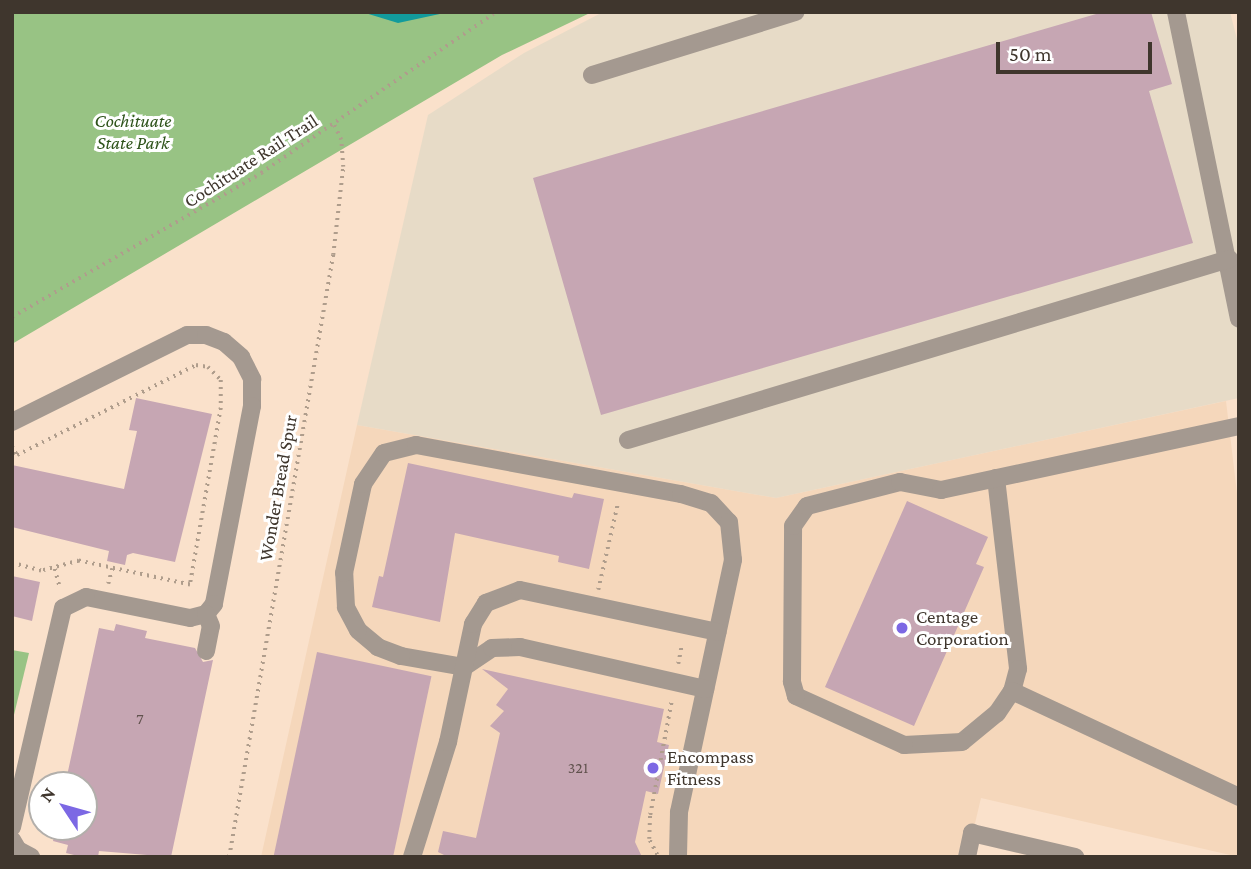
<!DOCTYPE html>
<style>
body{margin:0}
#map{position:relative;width:1251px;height:869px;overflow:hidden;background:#fae1cb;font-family:"Crimson Pro",serif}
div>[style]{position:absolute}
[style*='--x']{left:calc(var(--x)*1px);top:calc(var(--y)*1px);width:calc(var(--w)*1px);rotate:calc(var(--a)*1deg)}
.built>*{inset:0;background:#f5d7bb}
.industrial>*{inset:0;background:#e7dbc7}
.green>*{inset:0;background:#98c384}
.water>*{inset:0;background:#129b9c}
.building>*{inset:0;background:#c6a6b3;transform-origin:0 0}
.path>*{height:3.5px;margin-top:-1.75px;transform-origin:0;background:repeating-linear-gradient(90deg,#af9d8c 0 2px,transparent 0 7px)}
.minor>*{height:18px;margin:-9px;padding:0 9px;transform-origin:9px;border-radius:9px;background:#a49990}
.dots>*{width:19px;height:19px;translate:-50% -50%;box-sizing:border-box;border:4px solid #fff;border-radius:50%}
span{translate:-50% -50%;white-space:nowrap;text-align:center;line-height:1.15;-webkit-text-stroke:6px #fff;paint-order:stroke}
.number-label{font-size:16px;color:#61524e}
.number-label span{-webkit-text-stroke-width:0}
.park-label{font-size:19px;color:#2e531a;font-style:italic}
.street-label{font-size:19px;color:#3f362d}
.poi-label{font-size:19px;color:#3f362d}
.left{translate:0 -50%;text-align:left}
.frame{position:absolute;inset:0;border:14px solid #3f362d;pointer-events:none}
.north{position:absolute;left:28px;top:771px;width:70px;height:70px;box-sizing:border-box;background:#fff;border:2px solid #b2afab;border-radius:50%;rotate:306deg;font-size:19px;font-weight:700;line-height:28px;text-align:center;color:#3f362d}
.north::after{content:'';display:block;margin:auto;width:24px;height:32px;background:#7c68e4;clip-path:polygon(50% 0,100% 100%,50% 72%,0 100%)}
.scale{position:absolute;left:996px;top:42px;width:156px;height:32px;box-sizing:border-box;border:4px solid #3f362d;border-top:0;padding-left:9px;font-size:21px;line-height:24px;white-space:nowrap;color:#3f362d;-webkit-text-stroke:5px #fff;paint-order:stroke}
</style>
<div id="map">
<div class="built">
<i style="clip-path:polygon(1226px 401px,1239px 510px,1239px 857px,981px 798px,967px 857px,261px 857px,357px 425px,776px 498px)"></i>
</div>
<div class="industrial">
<i style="clip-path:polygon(603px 12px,1230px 12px,1239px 47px,1239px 398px,776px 498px,357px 425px,428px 115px,524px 53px)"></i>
</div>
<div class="green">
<i style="clip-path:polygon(12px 12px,592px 12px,502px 55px,12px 344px)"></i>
<i style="clip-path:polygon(12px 650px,29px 653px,12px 723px)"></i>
</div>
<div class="water">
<i style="clip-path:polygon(362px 12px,449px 12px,398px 23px)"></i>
</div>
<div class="building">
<i style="clip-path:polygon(1103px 12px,1151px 12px,1172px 84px,1149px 91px,1193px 243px,601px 415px,533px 178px)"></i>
<i style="clip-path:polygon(136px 398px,212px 414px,175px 562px,133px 553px,127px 555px,125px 565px,107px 561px,109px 551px,12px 527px,12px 465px,124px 489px,137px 431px,129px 430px)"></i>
<i style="clip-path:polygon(408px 463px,572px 498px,574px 493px,604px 499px,589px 569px,558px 562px,559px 556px,455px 533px,440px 622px,372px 607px,379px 576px,383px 577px)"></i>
<i style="clip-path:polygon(907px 501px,988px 537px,976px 564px,984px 567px,914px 726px,825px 687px)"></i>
<i style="clip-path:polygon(12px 576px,40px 582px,32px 621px,12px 616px)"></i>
<i style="clip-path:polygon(116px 624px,147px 631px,145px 638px,195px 648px,203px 662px,213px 660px,171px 857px,99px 851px,98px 857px,82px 857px,66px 853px,68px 845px,53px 841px,56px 827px,84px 827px,84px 785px,65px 785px,99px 628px,114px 631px)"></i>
<i style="left:317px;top:652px;width:117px;height:210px;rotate:12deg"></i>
<i style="clip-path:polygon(482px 669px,664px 709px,657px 742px,669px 745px,658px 794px,646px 791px,635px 842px,642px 857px,448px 857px,438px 852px,443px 831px,476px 838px,500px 733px,490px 726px,504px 711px,496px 705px,508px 689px)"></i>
</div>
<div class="path">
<i style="--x:12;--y:317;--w:288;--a:-30"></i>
<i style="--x:261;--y:173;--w:285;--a:-34.4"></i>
<i style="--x:12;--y:446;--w:10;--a:61"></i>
<i style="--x:17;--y:455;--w:200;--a:-26.7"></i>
<i style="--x:196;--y:365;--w:12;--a:9"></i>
<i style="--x:208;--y:367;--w:18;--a:45"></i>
<i style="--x:221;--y:380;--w:28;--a:90"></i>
<i style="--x:221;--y:408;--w:180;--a:99.9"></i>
<i style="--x:190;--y:585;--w:114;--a:-167.8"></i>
<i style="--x:79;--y:561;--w:39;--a:165"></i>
<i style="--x:41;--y:571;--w:30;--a:-165"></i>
<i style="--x:55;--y:569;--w:20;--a:75"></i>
<i style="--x:108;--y:584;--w:16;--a:-75"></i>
<i style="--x:598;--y:590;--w:90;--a:-77.2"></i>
<i style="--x:678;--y:664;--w:20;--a:-79"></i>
<i style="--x:657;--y:855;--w:18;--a:-117"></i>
<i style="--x:649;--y:839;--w:24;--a:-88"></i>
<i style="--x:650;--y:815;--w:118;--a:-79.3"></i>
<i style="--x:229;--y:857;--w:611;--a:-80.2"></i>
<i style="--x:333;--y:255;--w:89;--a:-83.5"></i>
<i style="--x:343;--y:167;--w:27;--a:-94"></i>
<i style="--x:341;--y:140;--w:17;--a:-115"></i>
</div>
<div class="minor">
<i style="--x:1176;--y:12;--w:313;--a:78.4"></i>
<i style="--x:592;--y:75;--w:213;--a:-17.2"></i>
<i style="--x:12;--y:422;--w:195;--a:-26.4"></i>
<i style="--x:187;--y:335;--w:19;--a:0"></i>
<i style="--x:206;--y:335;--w:19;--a:21"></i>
<i style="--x:224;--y:342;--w:23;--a:41"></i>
<i style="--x:241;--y:357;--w:25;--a:63"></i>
<i style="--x:252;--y:379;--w:27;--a:90"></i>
<i style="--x:252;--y:406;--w:202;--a:100.9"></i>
<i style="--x:214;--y:604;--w:13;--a:129"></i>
<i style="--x:206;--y:614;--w:16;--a:166"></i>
<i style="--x:190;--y:618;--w:106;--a:-168.6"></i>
<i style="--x:86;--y:597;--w:25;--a:154"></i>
<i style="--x:63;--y:608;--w:225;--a:103.1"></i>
<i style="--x:628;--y:440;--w:628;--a:-16.76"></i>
<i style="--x:996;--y:478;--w:192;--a:83.4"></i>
<i style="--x:1018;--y:669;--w:23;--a:105"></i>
<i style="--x:1012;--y:691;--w:27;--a:124"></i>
<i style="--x:997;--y:713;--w:45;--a:140.4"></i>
<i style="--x:962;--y:742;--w:58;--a:177"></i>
<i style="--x:904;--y:745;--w:119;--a:-155.6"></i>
<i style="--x:796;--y:696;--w:15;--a:-106"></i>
<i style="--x:792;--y:682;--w:156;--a:-89.6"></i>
<i style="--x:793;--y:526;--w:24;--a:-55"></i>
<i style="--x:807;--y:506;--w:96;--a:-14.5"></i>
<i style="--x:900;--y:482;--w:42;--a:11"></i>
<i style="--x:941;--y:490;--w:305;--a:-12.1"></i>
<i style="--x:206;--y:651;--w:25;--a:-79"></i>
<i style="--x:211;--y:626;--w:13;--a:-113"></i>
<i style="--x:464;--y:667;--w:64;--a:-170.1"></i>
<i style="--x:401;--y:656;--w:25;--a:-159"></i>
<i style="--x:378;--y:647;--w:26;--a:-140"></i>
<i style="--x:358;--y:630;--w:26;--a:-118"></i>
<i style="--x:346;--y:607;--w:34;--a:-93"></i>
<i style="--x:344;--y:573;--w:91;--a:-77.9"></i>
<i style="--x:363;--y:484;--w:37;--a:-56"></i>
<i style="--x:384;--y:453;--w:33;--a:-14"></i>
<i style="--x:416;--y:445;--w:269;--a:10.5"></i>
<i style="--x:681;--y:494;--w:31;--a:17"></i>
<i style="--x:711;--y:503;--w:26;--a:47"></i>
<i style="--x:729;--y:522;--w:38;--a:84"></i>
<i style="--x:733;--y:560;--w:258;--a:102.1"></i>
<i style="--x:679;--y:812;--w:45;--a:91.3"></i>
<i style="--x:464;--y:667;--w:34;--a:-34"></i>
<i style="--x:492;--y:648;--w:28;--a:-2"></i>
<i style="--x:520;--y:647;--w:190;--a:12.8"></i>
<i style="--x:1012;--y:691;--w:251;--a:25"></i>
<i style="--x:12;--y:840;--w:12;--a:59"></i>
<i style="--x:18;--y:850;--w:15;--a:28"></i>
<i style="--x:412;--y:857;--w:121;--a:-72.6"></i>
<i style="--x:448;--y:742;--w:121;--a:-78"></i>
<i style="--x:473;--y:624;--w:25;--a:-58"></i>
<i style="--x:486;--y:603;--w:36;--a:-21"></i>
<i style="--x:520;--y:590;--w:202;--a:12"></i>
<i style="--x:967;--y:857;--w:25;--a:-78"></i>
<i style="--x:972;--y:833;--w:106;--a:13.1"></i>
</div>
<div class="dots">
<i style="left:902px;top:628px;background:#7c68e4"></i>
<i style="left:653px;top:768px;background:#7c68e4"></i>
</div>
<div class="number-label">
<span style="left:140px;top:719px">7</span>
<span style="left:578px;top:768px">321</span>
</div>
<div class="park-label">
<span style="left:133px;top:132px">Cochituate<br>State Park</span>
</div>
<div class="street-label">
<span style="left:251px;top:161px;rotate:-33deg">Cochituate Rail Trail</span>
<span style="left:278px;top:488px;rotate:-80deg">Wonder Bread Spur</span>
</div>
<div class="poi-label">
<span class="left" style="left:916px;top:628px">Centage<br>Corporation</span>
<span class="left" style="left:667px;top:768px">Encompass<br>Fitness</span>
</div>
<div class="frame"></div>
<div class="north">N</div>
<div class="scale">50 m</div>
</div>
